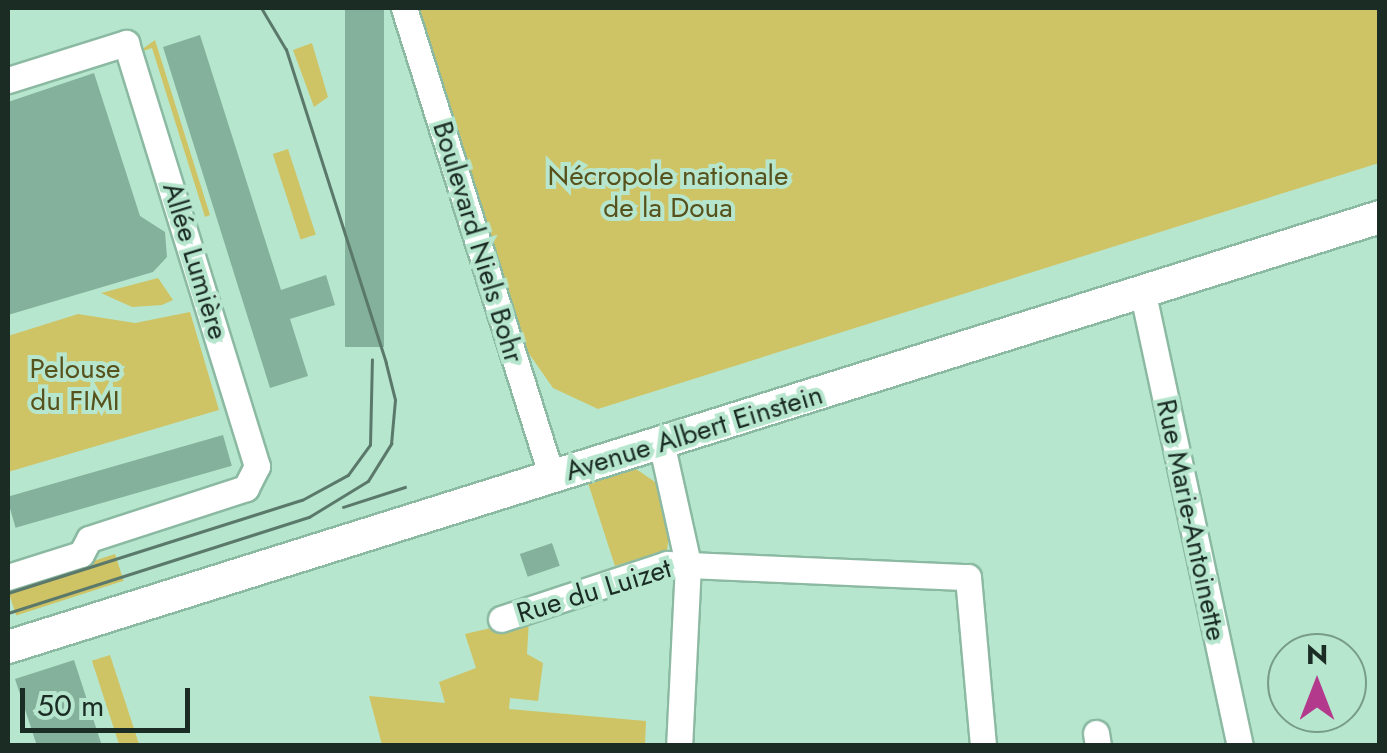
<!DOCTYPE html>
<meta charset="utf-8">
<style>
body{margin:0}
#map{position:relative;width:1387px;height:753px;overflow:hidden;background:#b7e6ce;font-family:Jost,sans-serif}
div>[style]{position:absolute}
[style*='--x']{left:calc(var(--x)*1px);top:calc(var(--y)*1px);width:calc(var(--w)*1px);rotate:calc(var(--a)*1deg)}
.green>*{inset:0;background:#cfc465;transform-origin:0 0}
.building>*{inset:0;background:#84b19b;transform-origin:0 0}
.roads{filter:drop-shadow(2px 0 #8bb9a2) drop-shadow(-2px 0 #8bb9a2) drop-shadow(0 2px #8bb9a2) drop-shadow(0 -2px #8bb9a2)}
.minor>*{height:25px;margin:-12.5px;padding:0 12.5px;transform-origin:12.5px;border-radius:12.5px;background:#fff}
.tertiary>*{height:32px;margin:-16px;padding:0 16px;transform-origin:16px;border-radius:16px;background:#fff}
.tram>*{height:2.5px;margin:-1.25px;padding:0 1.25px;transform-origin:1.25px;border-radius:1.25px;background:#5b796b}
span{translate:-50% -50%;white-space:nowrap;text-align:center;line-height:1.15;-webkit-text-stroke:8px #b7e6ce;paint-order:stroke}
.park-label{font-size:28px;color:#57511c}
.street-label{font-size:28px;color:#1a2c24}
.frame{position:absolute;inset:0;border:10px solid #1a2c24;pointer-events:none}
.north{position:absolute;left:1267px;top:633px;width:100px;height:100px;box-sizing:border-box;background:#b7e6ce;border:2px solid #789c8a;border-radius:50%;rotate:0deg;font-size:28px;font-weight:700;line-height:40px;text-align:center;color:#1a2c24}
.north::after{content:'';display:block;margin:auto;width:35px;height:45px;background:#b3398c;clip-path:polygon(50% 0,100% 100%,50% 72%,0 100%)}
.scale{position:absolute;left:20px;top:688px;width:170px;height:45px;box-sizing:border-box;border:5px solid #1a2c24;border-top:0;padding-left:12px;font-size:30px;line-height:35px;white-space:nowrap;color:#1a2c24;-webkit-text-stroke:8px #b7e6ce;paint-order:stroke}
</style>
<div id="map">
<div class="green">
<i style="clip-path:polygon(415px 8px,1379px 8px,1379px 163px,598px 409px,553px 388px,518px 338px)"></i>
<i style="clip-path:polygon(155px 40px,210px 215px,205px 217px,152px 48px,137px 53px)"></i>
<i style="clip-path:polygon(312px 43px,328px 97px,314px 107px,293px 50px)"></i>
<i style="left:288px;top:149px;width:90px;height:16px;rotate:72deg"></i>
<i style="clip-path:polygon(158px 278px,173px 300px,162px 305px,132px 307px,101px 293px)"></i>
<i style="clip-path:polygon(190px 312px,219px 410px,8px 472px,8px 336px,78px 314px,135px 323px)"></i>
<i style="clip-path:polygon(636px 469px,655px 482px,670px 529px,667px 550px,615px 566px,588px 483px)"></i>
<i style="left:115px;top:554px;width:28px;height:113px;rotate:72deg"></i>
<i style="clip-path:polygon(529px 619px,527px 654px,543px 663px,538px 701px,510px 698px,509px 709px,646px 721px,645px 745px,382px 745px,369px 696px,445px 703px,439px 682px,476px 668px,465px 634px)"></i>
<i style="left:110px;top:655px;width:95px;height:19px;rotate:72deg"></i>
</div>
<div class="building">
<i style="left:345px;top:8px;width:39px;height:339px"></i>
<i style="clip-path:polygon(200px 35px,281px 290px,326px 275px,335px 305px,290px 319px,308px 376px,270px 388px,163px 47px)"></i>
<i style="clip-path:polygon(94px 73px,140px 216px,165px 232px,167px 257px,153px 272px,8px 315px,8px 102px)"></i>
<i style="left:223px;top:435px;width:32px;height:225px;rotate:74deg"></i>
<i style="left:552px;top:543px;width:24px;height:34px;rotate:71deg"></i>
<i style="clip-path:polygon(74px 660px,102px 746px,37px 746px,15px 679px)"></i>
</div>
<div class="roads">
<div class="minor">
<i style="--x:404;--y:8;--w:491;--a:72.5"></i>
<i style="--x:8;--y:80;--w:124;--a:-17.4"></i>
<i style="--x:126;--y:43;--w:443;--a:72.8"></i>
<i style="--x:257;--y:466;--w:25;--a:117"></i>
<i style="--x:246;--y:488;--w:165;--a:162"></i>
<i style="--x:89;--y:539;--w:17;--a:118"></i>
<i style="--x:81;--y:554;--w:77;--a:162.5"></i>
<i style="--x:1143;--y:294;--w:462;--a:77.9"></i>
<i style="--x:661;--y:442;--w:125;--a:77.5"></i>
<i style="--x:688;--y:564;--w:182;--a:92.8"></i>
<i style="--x:501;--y:619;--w:175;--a:-18.3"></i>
<i style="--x:667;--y:564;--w:301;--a:2.5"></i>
<i style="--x:968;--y:577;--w:170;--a:84.9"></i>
<i style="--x:1096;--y:733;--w:13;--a:81"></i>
</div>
<div class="tertiary">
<i style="--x:8;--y:647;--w:1438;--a:-17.4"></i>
</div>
</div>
<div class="tram">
<i style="--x:343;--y:507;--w:65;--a:-17.9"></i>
<i style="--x:8;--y:593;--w:308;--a:-17.6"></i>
<i style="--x:302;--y:500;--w:52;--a:-28.5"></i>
<i style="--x:348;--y:475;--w:37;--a:-54"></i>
<i style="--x:370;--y:445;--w:85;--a:-88.7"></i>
<i style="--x:8;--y:613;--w:316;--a:-17.7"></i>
<i style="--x:309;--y:517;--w:69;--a:-31.4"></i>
<i style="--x:368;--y:481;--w:44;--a:-58.1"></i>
<i style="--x:391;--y:444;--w:44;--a:-84.8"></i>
<i style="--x:395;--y:400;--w:38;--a:-104"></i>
<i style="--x:386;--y:363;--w:329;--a:-107.7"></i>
<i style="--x:286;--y:50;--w:49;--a:-120.8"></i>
</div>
<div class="park-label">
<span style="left:668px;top:192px">Nécropole nationale<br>de la Doua</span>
<span style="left:75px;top:385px">Pelouse<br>du FIMI</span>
</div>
<div class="street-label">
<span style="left:478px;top:242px;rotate:73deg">Boulevard Niels Bohr</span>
<span style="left:195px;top:261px;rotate:73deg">Allée Lumière</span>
<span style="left:694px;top:433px;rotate:-17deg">Avenue Albert Einstein</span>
<span style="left:1191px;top:520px;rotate:78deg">Rue Marie-Antoinette</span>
<span style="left:594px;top:591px;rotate:-17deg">Rue du Luizet</span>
</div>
<div class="frame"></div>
<div class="north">N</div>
<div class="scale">50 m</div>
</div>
